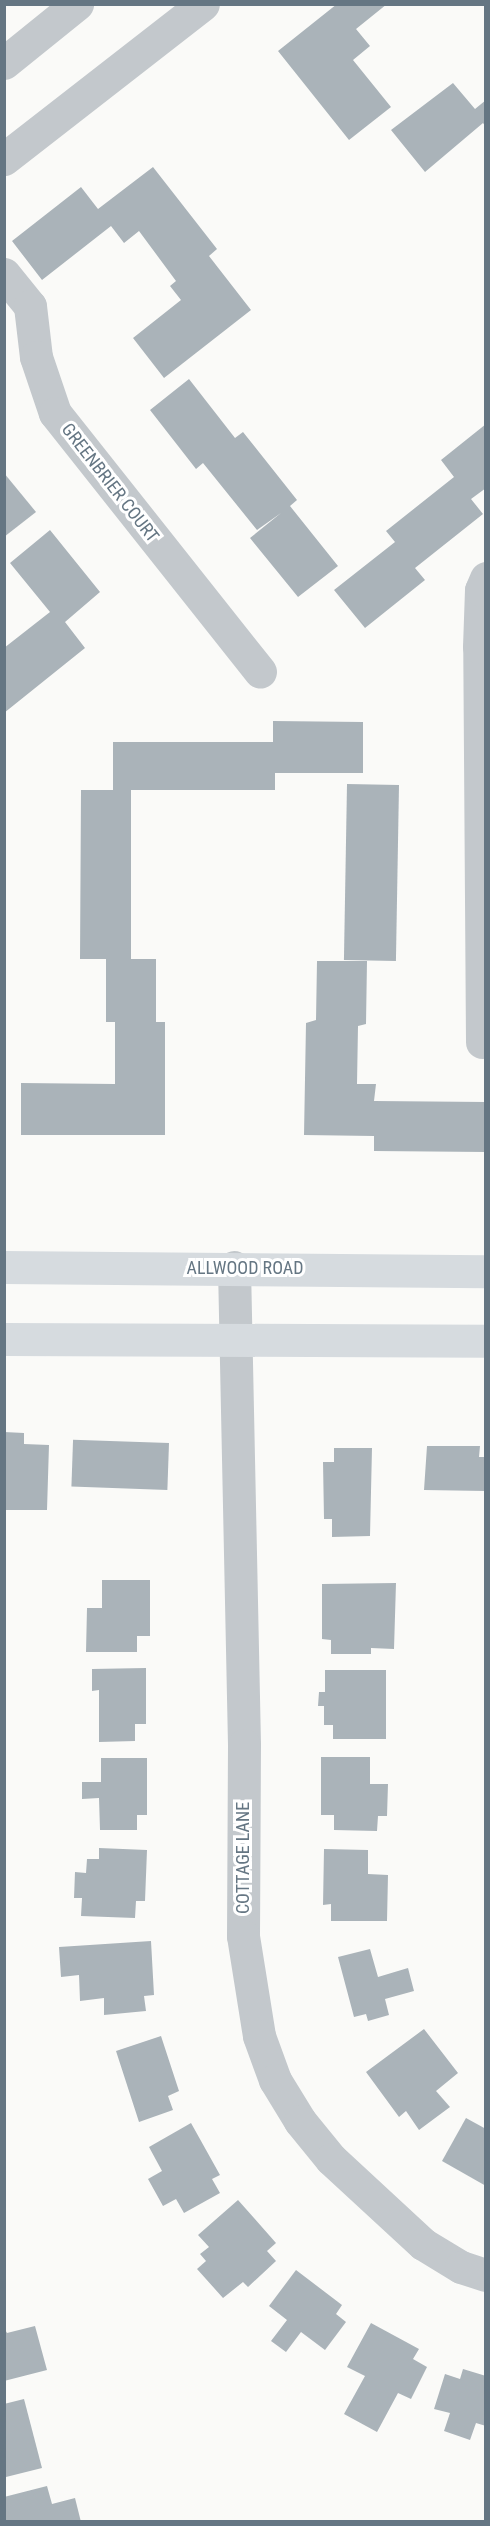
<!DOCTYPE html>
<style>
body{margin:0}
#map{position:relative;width:490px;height:2526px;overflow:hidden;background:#fafaf8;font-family:"Roboto Condensed",sans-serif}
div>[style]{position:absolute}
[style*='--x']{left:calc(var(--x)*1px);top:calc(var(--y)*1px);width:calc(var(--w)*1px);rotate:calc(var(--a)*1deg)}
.building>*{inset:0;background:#aab3b9;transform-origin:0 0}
.minor>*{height:33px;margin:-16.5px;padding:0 16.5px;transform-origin:16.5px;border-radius:16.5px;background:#c3c8cc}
.major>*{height:33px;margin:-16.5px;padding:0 16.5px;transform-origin:16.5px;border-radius:16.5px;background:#d6dbdf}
span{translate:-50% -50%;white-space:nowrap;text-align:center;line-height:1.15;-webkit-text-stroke:6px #fff;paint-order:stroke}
.street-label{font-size:18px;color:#657683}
.frame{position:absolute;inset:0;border:6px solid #657683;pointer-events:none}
</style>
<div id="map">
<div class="building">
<i style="clip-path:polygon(337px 4px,387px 4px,356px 29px,370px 46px,353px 60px,391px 107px,349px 140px,278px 51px)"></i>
<i style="clip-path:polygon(453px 83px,475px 109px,486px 100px,486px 127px,483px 123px,425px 172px,391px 130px)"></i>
<i style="clip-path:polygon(153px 167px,217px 249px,209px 256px,251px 310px,164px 378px,133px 338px,181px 300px,170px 286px,176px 281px,139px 231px,124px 243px,111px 226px,42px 280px,12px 241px,81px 187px,98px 209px)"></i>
<i style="clip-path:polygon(189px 379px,235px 438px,243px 432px,297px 500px,290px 506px,338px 566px,298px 597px,250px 538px,281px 513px,257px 530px,203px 463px,196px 469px,150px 410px)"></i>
<i style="clip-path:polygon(486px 424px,486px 488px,471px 499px,483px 514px,415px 568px,425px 580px,365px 628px,334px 590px,395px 542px,386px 531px,454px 477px,441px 460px)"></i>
<i style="clip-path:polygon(4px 473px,36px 512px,4px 537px)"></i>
<i style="clip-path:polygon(50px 530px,100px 592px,65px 622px,85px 648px,4px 713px,4px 648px,50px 612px,10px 563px)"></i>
<i style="clip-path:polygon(273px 721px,363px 722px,363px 773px,275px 773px,275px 790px,131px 790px,131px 959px,156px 959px,156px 1022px,165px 1022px,165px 1135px,21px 1135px,21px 1083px,115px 1084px,115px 1022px,106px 1022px,106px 959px,80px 959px,81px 790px,113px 790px,113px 742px,273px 742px)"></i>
<i style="left:399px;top:785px;width:176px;height:52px;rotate:91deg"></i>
<i style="clip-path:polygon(317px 961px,367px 961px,366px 1024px,358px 1026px,357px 1084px,376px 1084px,374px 1101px,486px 1102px,486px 1152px,374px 1151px,374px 1136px,304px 1135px,306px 1023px,316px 1020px)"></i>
<i style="clip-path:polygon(4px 1432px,24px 1433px,24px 1444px,49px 1445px,47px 1510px,4px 1510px)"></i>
<i style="left:169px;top:1443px;width:47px;height:96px;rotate:92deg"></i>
<i style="clip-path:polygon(427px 1446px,480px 1446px,479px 1457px,486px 1457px,486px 1491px,424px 1490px)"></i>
<i style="clip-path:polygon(334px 1448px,372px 1448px,370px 1536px,332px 1537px,332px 1519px,324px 1519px,323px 1462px,334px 1462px)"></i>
<i style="clip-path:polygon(102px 1580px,150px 1580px,150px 1636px,137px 1636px,137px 1652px,86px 1652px,87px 1608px,102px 1608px)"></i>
<i style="clip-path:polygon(396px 1583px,394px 1649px,371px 1648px,371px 1654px,331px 1654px,331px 1640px,322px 1639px,322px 1584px)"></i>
<i style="clip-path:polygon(146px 1668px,146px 1724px,135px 1724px,135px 1741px,99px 1742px,99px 1690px,92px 1691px,92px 1669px)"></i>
<i style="clip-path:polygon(325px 1670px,386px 1670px,386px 1739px,333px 1739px,333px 1725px,324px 1725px,324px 1706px,318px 1706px,319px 1692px,325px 1692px)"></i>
<i style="clip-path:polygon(321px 1757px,370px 1757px,370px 1784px,388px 1784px,387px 1816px,378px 1816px,377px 1831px,334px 1830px,334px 1815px,321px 1815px)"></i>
<i style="clip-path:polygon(101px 1758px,147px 1758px,147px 1815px,137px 1815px,137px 1830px,100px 1830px,99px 1798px,82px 1799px,82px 1782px,101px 1782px)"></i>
<i style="clip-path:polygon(99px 1848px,147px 1850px,145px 1901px,136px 1901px,135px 1918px,81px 1916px,82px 1898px,74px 1898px,75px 1872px,86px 1873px,87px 1859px,99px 1859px)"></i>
<i style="clip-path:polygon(324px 1849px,368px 1850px,368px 1874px,388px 1875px,387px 1921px,331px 1921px,331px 1904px,323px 1905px)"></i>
<i style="clip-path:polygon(151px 1941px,154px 1995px,144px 1996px,146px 2011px,104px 2015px,104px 1998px,80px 2001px,79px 1975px,61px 1977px,59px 1947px)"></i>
<i style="clip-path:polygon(370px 1949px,378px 1977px,408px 1968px,414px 1991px,385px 1999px,389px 2015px,368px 2021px,366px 2014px,354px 2017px,338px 1957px)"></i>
<i style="clip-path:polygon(424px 2029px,458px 2073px,436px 2091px,450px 2107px,419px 2130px,406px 2111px,399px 2117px,366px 2072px)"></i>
<i style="clip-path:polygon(161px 2036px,179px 2091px,168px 2096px,173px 2110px,139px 2122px,116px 2051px)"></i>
<i style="clip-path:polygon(466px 2118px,486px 2129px,486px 2186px,442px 2161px)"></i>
<i style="clip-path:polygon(191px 2123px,220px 2175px,212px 2179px,220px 2193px,184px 2213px,176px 2199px,163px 2206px,148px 2179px,162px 2171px,149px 2147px)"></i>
<i style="clip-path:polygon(238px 2200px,276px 2243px,267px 2251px,276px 2261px,248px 2287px,243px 2282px,223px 2298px,197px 2269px,206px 2261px,200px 2254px,209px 2247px,198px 2235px)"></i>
<i style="clip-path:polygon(296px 2270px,342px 2305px,336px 2314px,346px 2322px,325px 2350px,301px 2332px,286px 2352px,271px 2341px,287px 2320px,269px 2306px)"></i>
<i style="clip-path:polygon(371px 2323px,419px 2349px,413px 2359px,427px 2367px,411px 2399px,398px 2393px,377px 2432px,344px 2414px,365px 2376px,347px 2367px)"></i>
<i style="clip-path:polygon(35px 2326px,47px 2370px,4px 2381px,4px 2328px,7px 2333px)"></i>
<i style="clip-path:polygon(463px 2369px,486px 2376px,486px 2426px,476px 2423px,470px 2440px,444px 2431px,450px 2413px,434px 2409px,445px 2374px,460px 2379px)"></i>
<i style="clip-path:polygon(24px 2399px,42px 2468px,6px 2477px,4px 2404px)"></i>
<i style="clip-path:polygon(47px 2486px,52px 2504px,75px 2498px,81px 2522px,4px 2522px,4px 2497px)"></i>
</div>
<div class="minor">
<i style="--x:4;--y:63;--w:94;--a:-38.9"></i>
<i style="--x:4;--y:159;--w:252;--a:-37.9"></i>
<i style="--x:4;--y:274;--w:41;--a:50.9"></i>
<i style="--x:30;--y:306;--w:51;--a:83.3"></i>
<i style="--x:36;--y:357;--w:59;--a:71.3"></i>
<i style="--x:55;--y:413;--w:330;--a:51.6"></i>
<i style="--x:482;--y:1042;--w:395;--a:-90.4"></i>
<i style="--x:479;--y:647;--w:57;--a:-88"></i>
<i style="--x:481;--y:590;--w:13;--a:-67"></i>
<i style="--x:234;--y:1267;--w:478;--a:88.8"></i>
<i style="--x:244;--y:1745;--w:191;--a:90.3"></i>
<i style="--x:243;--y:1936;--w:101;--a:80.9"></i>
<i style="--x:259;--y:2036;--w:47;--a:70"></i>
<i style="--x:275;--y:2080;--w:48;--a:58.6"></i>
<i style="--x:300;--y:2121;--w:49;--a:50.8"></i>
<i style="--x:331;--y:2159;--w:125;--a:42.7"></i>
<i style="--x:423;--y:2244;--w:44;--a:31.2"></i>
<i style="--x:461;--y:2267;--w:26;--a:18"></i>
</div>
<div class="major">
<i style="--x:4;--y:1267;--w:482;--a:0.5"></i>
<i style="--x:4;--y:1339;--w:482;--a:0.2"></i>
</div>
<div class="street-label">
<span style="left:110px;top:483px;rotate:52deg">GREENBRIER COURT</span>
<span style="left:245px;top:1268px">ALLWOOD ROAD</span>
<span style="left:243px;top:1858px;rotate:-90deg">COTTAGE LANE</span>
</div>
<div class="frame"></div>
</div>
